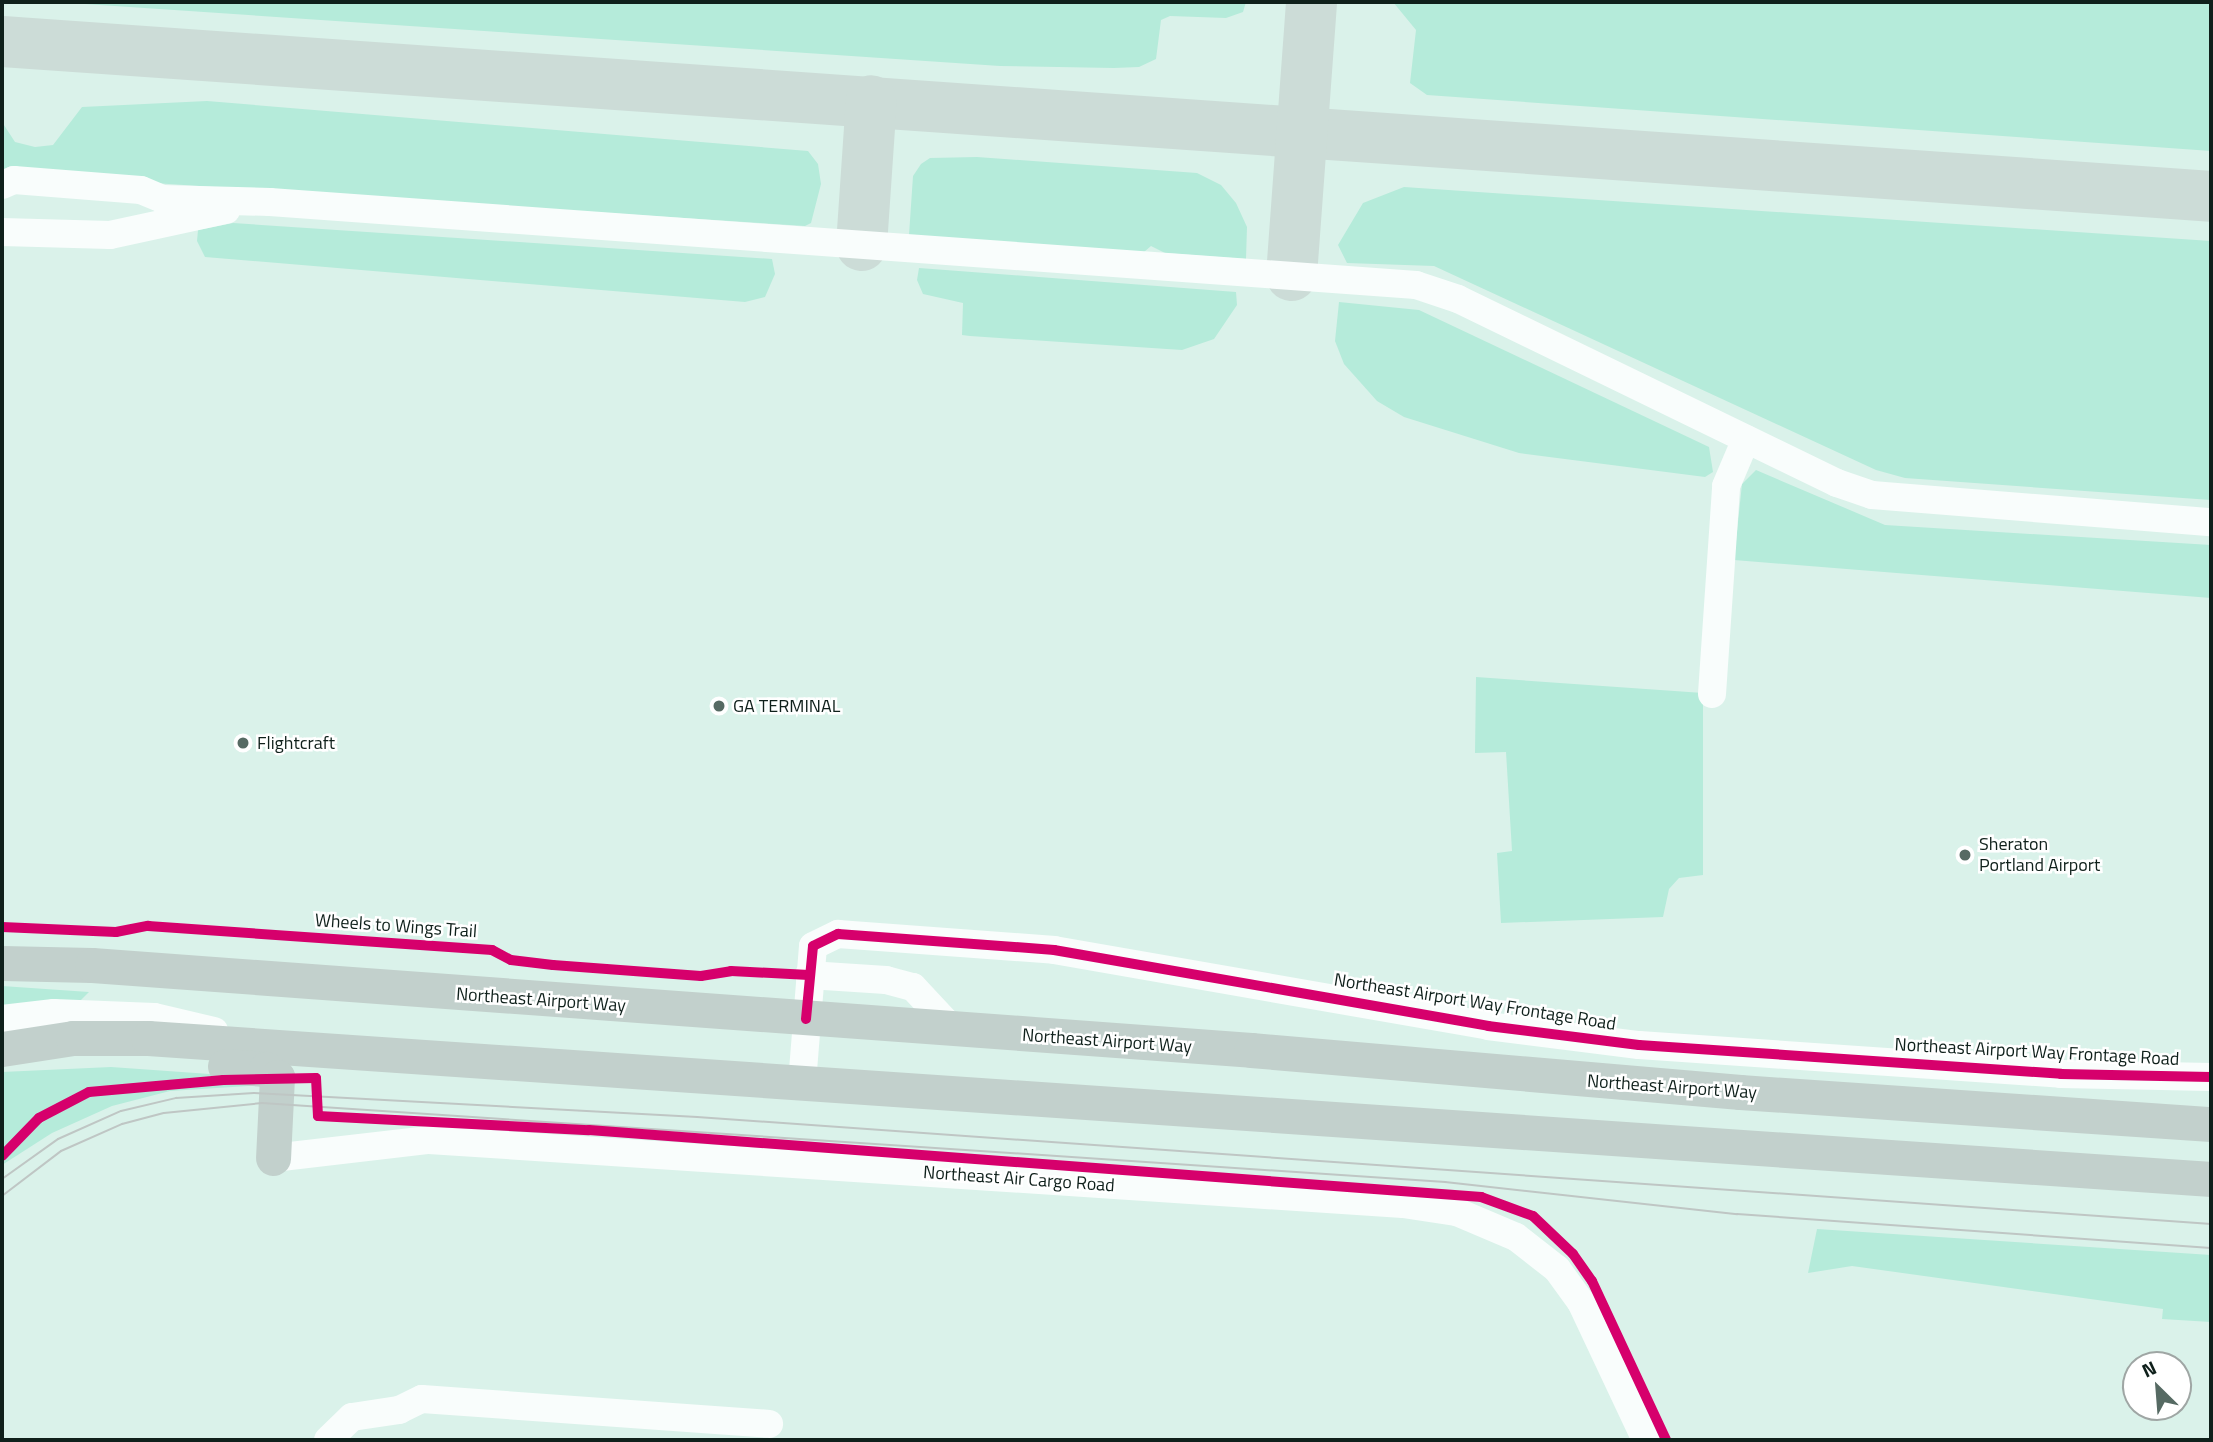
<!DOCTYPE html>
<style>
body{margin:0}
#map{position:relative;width:2213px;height:1442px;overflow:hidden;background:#daf2ea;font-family:"Titillium Web",sans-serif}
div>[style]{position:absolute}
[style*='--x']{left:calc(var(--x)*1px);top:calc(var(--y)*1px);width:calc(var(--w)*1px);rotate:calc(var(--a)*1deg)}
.green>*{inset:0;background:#b5ebda}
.taxiway>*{height:51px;margin:-25.5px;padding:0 25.5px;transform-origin:25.5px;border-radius:25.5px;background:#ccdcd7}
.minor>*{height:28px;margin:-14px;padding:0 14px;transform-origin:14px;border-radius:14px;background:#f9fdfc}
.major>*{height:35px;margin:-17.5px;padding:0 17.5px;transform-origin:17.5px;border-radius:17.5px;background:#c2d0cc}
.tram>*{height:2px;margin:-1px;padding:0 1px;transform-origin:1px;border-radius:1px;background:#bfc6c4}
.cycleway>*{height:10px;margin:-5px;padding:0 5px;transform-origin:5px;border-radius:5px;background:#d6006c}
.dots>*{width:19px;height:19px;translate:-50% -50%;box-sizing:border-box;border:4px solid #fff;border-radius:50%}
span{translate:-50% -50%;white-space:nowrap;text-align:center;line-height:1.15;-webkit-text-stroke:5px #fff;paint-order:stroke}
.poi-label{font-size:18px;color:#0f201b}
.left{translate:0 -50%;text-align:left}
.street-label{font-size:18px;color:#0f201b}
.frame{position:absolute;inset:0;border:4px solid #0f201b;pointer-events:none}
.north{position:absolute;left:2122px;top:1351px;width:70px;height:70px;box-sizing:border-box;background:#fff;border:2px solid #9fa6a4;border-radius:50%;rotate:335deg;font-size:19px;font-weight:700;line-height:28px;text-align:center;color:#0f201b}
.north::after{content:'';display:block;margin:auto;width:24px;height:32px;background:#566a63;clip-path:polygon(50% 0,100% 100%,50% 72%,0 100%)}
</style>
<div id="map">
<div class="green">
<i style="clip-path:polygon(55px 2px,1246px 2px,1243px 12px,1226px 18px,1170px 16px,1161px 20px,1156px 59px,1139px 67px,1114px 68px,1000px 66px)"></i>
<i style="clip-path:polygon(1393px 2px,2211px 2px,2211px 151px,1427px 95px,1410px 83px,1416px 30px)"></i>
<i style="clip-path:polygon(207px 101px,808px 151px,818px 164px,821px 184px,811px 223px,805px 226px,2px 173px,2px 122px,15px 142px,35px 147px,53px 145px,82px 107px)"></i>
<i style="clip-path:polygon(977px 157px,1197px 173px,1221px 185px,1236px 203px,1247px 227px,1246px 259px,1165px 253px,1151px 246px,1144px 252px,909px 235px,913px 176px,921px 164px,930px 158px)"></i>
<i style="clip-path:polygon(1404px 187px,2211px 241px,2211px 500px,1905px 478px,1876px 470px,1434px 266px,1347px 263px,1338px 245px,1363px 203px)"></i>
<i style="clip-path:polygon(233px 223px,772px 259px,775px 274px,765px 297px,745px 302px,205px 257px,197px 241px,198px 230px)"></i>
<i style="clip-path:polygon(919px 268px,1236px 292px,1237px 305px,1214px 339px,1182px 350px,970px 336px,962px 335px,963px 303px,923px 294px,917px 280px)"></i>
<i style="clip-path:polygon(1339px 302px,1419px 310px,1709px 447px,1713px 472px,1705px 477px,1519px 453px,1404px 417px,1377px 401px,1344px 364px,1335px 341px)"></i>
<i style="clip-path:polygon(1756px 470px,1885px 525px,2211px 545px,2211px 598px,1734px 560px,1742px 484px)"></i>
<i style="clip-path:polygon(1476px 677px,1703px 693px,1703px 875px,1679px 878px,1669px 889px,1663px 917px,1501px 923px,1497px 853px,1512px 851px,1506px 752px,1475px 753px)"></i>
<i style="clip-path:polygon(2px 986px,89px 992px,78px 1003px,2px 1007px)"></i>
<i style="clip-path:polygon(111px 1067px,252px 1077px,264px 1085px,170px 1091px,112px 1106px,52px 1133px,2px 1165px,2px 1072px)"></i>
<i style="clip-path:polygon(1817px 1229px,2211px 1255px,2211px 1322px,2162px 1319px,2163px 1309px,1852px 1266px,1808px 1273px)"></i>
</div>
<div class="taxiway">
<i style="--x:2;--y:41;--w:2214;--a:4.01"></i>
<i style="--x:861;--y:245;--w:145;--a:-86.1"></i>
<i style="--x:1291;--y:275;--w:274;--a:-85.8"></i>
</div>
<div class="minor">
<i style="--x:2;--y:185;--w:13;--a:-23"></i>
<i style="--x:14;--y:180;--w:127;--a:4.5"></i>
<i style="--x:141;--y:190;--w:23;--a:23"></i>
<i style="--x:162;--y:199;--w:108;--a:1.6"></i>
<i style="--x:270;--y:202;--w:1149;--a:4.14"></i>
<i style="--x:1416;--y:285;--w:44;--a:18.4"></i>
<i style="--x:1458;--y:299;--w:421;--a:25.9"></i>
<i style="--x:1837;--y:483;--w:37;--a:19"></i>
<i style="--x:1872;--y:495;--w:340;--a:4.6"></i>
<i style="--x:2;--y:232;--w:108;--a:1.6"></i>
<i style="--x:110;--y:235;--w:119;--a:-12.2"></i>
<i style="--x:1712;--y:694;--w:208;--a:-86.1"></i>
<i style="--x:1726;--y:486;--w:51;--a:-66.9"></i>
<i style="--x:809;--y:975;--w:77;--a:3.7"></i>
<i style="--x:886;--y:980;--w:28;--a:15"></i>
<i style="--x:913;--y:987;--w:60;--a:47"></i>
<i style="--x:2;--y:1019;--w:52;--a:-6.6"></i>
<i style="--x:54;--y:1013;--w:100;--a:2.3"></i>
<i style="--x:154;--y:1017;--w:62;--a:13.1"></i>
<i style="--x:802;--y:1083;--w:137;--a:-85.4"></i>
<i style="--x:813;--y:946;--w:28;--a:-26"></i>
<i style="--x:838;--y:934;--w:217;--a:4.2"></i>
<i style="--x:1054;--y:950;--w:441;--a:9.9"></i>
<i style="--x:1488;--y:1026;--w:152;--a:7.2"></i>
<i style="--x:1639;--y:1045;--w:423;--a:3.9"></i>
<i style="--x:2061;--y:1074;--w:150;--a:1.1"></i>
<i style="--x:273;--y:1158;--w:157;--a:-6.6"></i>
<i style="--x:429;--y:1140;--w:976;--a:3.76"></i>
<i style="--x:1403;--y:1204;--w:55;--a:8.4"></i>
<i style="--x:1457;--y:1212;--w:64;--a:23"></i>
<i style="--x:1516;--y:1237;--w:52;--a:38"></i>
<i style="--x:1557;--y:1269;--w:41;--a:54"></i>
<i style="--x:1581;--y:1302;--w:153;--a:64.8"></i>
<i style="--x:328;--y:1440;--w:33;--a:-44"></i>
<i style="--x:352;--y:1417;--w:48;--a:-8.5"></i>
<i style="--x:399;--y:1410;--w:25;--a:-26"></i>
<i style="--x:422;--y:1399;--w:348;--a:4.1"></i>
</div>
<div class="major">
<i style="--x:2;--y:963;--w:90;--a:1.3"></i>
<i style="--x:92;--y:965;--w:1162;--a:4.19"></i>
<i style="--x:1251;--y:1050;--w:491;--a:4.9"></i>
<i style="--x:1740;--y:1092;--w:472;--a:3.9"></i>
<i style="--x:2;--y:1049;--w:72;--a:-8.8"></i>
<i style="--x:73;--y:1038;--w:75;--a:0"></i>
<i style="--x:148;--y:1038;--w:2068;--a:3.91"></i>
<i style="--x:225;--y:1066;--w:41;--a:4.2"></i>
<i style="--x:266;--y:1069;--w:14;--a:36"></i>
<i style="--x:277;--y:1077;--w:81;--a:92.8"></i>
</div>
<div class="tram">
<i style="--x:2;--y:1179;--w:69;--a:-35.5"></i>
<i style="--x:58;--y:1139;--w:69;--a:-24"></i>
<i style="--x:121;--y:1111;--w:57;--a:-13.3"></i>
<i style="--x:176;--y:1098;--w:78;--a:-3.7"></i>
<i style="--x:254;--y:1093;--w:444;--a:3.1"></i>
<i style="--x:697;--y:1117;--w:1518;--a:4.04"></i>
<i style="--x:2;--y:1196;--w:74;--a:-37.3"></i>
<i style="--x:61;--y:1151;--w:67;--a:-23.9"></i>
<i style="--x:122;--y:1124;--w:43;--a:-14.7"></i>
<i style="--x:164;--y:1113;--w:99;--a:-5.8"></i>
<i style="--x:262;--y:1103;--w:1186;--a:3.82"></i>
<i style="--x:1445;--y:1182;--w:294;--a:6.3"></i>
<i style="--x:1737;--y:1214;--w:475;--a:4.1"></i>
</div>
<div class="cycleway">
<i style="--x:2;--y:927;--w:114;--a:2.5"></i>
<i style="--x:116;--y:932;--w:33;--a:-11"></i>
<i style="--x:148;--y:926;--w:345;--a:4"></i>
<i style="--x:492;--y:950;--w:21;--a:28"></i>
<i style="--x:511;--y:960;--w:42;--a:6.8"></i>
<i style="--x:553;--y:965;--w:148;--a:4.3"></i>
<i style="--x:701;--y:976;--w:30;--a:-9"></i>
<i style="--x:731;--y:971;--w:78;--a:2.9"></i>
<i style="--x:806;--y:1019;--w:73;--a:-84.5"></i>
<i style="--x:813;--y:946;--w:28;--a:-26"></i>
<i style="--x:838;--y:934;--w:217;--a:4.2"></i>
<i style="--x:1054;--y:950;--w:441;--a:9.9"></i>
<i style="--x:1488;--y:1026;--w:152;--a:7.2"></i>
<i style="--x:1639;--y:1045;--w:423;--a:3.9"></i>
<i style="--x:2061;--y:1074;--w:150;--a:1.1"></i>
<i style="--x:2;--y:1156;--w:53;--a:-45.8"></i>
<i style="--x:39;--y:1118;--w:56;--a:-27.5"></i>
<i style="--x:89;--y:1092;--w:135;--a:-5.1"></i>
<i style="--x:223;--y:1080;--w:93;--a:-1.2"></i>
<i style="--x:316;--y:1078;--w:38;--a:87"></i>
<i style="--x:318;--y:1116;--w:271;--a:3"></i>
<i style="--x:589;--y:1130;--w:895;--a:4.3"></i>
<i style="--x:1481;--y:1197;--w:55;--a:20.1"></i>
<i style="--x:1533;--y:1216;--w:55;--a:43.5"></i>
<i style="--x:1573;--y:1254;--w:33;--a:55"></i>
<i style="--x:1592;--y:1281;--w:175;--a:65"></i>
</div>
<div class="dots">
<i style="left:719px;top:706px;background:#566a63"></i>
<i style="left:243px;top:743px;background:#566a63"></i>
<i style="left:1965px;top:855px;background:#566a63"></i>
</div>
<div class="poi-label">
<span class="left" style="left:733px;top:706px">GA TERMINAL</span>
<span class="left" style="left:257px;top:743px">Flightcraft</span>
<span class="left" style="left:1979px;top:855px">Sheraton<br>Portland Airport</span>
</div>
<div class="street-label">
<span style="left:396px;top:926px;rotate:4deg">Wheels to Wings Trail</span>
<span style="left:541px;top:1000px;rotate:4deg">Northeast Airport Way</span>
<span style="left:1475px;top:1002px;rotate:9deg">Northeast Airport Way Frontage Road</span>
<span style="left:1107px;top:1041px;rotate:4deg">Northeast Airport Way</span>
<span style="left:2037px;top:1052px;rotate:3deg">Northeast Airport Way Frontage Road</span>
<span style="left:1672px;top:1087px;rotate:4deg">Northeast Airport Way</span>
<span style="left:1019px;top:1179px;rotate:4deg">Northeast Air Cargo Road</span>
</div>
<div class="frame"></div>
<div class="north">N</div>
</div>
